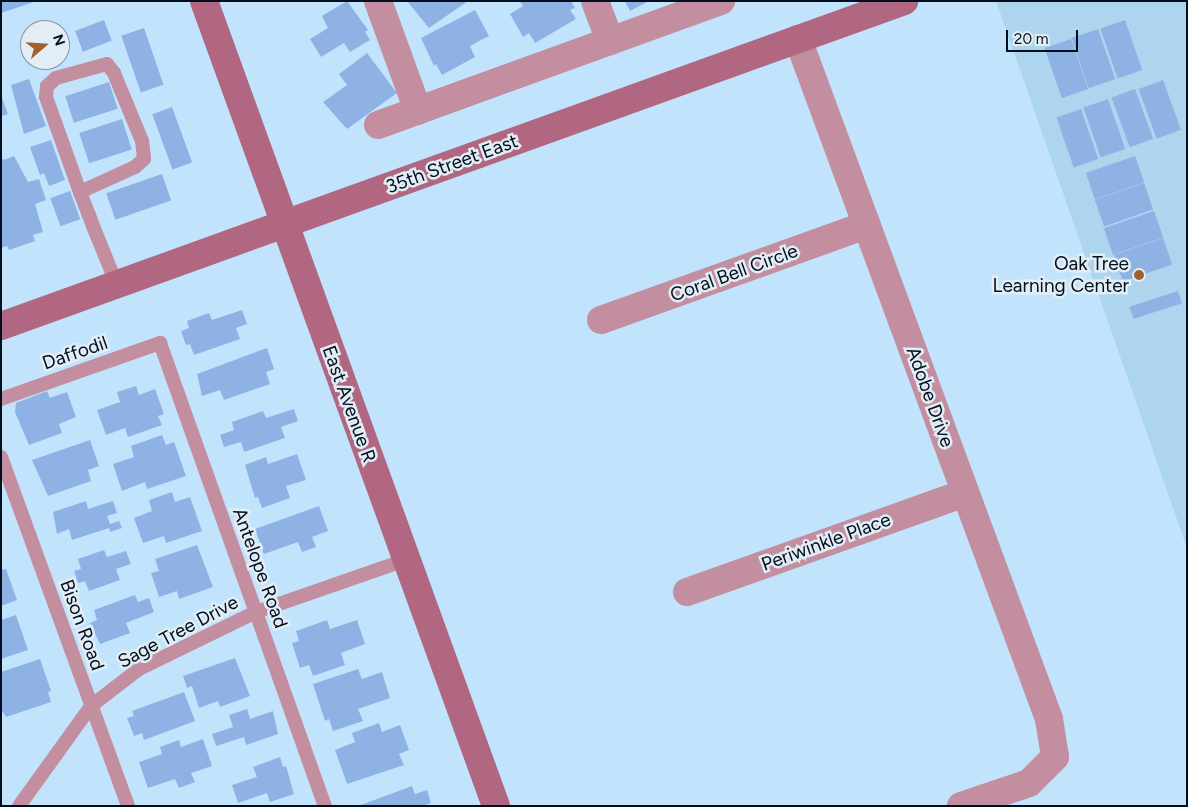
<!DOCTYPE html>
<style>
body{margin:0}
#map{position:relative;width:1188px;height:807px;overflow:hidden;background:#c1e4fc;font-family:Figtree,sans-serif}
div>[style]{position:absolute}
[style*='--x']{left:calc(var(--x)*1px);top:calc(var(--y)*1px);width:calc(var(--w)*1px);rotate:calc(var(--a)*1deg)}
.built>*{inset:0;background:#aed5ee}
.building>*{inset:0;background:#8fb2e5;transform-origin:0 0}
.lane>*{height:14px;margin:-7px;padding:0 7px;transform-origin:7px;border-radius:7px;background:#c38e9f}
.street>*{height:28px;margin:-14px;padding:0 14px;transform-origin:14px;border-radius:14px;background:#c38e9f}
.secondary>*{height:28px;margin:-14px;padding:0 14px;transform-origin:14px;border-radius:14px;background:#b16681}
.dots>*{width:14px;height:14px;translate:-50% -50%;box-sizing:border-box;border:2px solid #e2edf6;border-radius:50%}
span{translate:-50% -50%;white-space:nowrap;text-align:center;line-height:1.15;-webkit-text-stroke:5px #e2edf6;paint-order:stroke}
.street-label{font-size:19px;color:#000f1d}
.poi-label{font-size:19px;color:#000f1d}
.right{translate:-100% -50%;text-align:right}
.frame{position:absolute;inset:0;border:2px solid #000f1d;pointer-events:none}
.north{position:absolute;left:20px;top:20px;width:50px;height:50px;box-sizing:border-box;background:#e2edf6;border:1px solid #88949f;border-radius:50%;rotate:71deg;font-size:14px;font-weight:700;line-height:20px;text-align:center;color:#000f1d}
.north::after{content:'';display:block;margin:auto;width:18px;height:22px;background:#a1612b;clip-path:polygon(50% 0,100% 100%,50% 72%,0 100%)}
.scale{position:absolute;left:1006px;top:30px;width:72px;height:22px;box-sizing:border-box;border:2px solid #000f1d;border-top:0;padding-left:6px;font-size:15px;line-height:18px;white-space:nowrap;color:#000f1d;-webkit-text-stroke:4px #e2edf6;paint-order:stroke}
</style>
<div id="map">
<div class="built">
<i style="clip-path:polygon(996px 1px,1187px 1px,1187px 548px)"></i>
</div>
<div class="building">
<i style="clip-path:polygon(1px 1px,34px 1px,34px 2px,1px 13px)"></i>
<i style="clip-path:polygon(347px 1px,368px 30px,365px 32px,370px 40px,350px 52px,344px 43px,321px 57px,310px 39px,328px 28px,322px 16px)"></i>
<i style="clip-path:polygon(407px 1px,468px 1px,429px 28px)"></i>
<i style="clip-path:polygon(520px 1px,571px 1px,575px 8px,570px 10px,576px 19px,535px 43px,529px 33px,523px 37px,510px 14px,523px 6px)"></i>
<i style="clip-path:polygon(625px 1px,649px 1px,630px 11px)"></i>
<i style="clip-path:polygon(475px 10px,489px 36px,470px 46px,475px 57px,442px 75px,436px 64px,434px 66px,421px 38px)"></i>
<i style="left:104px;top:20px;width:22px;height:31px;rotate:69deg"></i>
<i style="left:1125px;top:20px;width:53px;height:26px;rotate:71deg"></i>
<i style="left:144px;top:28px;width:60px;height:24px;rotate:71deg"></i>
<i style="left:1098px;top:29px;width:53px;height:28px;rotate:71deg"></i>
<i style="left:1071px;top:39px;width:53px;height:28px;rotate:71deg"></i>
<i style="clip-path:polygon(367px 53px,397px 93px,347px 129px,323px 102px,347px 85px,339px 74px)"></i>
<i style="clip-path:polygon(29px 79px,46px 126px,24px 134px,11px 85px)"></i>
<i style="left:1163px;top:80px;width:53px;height:26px;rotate:70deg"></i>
<i style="left:109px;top:82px;width:28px;height:46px;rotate:72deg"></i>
<i style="left:1135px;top:89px;width:53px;height:25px;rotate:70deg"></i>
<i style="clip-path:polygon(1px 95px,8px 114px,1px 116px)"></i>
<i style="left:1108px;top:99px;width:53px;height:26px;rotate:71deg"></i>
<i style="left:172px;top:107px;width:59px;height:21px;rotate:70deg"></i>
<i style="left:1081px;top:109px;width:53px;height:26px;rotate:71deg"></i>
<i style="left:122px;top:119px;width:32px;height:45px;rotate:72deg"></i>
<i style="clip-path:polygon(51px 140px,65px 180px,49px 186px,44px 173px,40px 175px,30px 147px)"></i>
<i style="clip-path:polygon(14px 156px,28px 182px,39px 179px,46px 200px,35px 204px,43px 232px,33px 235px,35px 241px,9px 250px,7px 246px,1px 248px,1px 158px,4px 160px)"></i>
<i style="left:1135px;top:156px;width:28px;height:52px;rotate:71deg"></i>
<i style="left:162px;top:174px;width:28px;height:59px;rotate:71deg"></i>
<i style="left:1144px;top:183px;width:28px;height:52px;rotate:71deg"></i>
<i style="left:70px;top:191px;width:30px;height:21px;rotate:70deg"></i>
<i style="left:1154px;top:211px;width:28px;height:53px;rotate:71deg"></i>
<i style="left:1163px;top:238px;width:28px;height:52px;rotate:71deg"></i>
<i style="left:1178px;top:291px;width:13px;height:51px;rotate:72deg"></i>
<i style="clip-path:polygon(242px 310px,247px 324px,236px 328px,240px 339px,194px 355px,190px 344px,186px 345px,181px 331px,189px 328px,187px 321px,209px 313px,212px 320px)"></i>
<i style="clip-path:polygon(267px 348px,274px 369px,266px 372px,270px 384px,224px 400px,220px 390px,202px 396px,197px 374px)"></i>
<i style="clip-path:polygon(136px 386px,139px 395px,155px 389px,164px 414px,158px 416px,162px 425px,128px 437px,125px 428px,106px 435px,97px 410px,120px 402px,117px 392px)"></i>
<i style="clip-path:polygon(47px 391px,50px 398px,67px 392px,76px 417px,59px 424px,62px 433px,29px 445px,15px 412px,16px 403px)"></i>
<i style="clip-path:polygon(294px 409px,298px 421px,281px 427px,285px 438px,244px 452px,241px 442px,224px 447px,220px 435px,234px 430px,232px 422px,263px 411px,266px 418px)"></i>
<i style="clip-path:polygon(162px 435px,166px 445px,174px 442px,186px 476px,147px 489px,145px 482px,122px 491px,113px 464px,134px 457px,131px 446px)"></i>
<i style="clip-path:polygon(90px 440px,99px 466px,88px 470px,91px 481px,48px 496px,32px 460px)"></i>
<i style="clip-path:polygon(297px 454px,306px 480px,286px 486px,290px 498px,262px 508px,258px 497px,255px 498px,245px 465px,266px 457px,268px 464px)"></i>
<i style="clip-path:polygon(172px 492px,175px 502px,190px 497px,202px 531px,166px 543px,164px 536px,143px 543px,134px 518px,152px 511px,149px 500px)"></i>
<i style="clip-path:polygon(86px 501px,88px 509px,113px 501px,117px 513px,107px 516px,110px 524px,119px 521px,122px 528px,110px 532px,109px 528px,72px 540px,69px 529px,57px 534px,53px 512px)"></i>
<i style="clip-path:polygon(319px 506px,328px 531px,312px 537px,316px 547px,302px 552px,298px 542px,264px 554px,255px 529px)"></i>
<i style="clip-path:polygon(197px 545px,213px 587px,179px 599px,177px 591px,159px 597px,151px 573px,159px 571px,155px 559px)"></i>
<i style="clip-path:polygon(104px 550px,107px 557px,126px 551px,131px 564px,116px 569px,120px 580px,89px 591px,85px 581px,78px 583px,74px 571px,81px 569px,78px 559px)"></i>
<i style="clip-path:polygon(6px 569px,17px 600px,1px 606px,1px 570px)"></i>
<i style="clip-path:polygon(135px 595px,138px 602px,149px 598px,154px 612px,126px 623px,130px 633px,100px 644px,90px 623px,97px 620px,94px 610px)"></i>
<i style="clip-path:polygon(16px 615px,28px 650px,1px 659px,1px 620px)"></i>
<i style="clip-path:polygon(327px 620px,330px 629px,357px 620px,365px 644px,341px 653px,345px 665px,313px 676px,309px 665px,300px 668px,292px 643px,299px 641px,296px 631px)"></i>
<i style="clip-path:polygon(235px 658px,250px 696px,220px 707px,218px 701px,199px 708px,192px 686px,187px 688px,183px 676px)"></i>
<i style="clip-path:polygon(40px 659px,51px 691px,48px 692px,51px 702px,6px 717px,1px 709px,1px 672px)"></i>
<i style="clip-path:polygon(358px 669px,362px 679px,382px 672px,390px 698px,358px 709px,363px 721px,333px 731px,329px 719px,325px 721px,313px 684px)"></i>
<i style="clip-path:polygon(184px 692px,195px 721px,144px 740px,142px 733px,134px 736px,127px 718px,134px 716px,132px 711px)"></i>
<i style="clip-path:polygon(247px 709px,250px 719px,273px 711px,278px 734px,246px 745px,244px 737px,216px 746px,212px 734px,233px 727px,229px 715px)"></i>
<i style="clip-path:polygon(379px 723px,382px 732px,400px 725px,409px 750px,399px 754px,404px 765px,347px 784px,335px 750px,355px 742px,352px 733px)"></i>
<i style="clip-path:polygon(203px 739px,212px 766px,191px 773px,195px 782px,179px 788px,175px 779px,148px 788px,139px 762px,162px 754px,160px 747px,179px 740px,181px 747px)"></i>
<i style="clip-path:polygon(280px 757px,283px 767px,286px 766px,294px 794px,270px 802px,267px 793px,238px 803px,232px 785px,257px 777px,253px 767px)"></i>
<i style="clip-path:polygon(412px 786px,415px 794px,427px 790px,431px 803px,423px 806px,358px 806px)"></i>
</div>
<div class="lane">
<i style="--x:80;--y:192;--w:60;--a:-24.4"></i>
<i style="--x:135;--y:167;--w:12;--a:-42"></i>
<i style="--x:144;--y:159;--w:18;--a:-96"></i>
<i style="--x:142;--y:141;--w:74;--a:-112.4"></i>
<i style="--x:114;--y:73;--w:11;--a:-128"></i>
<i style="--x:107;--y:64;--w:53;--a:164.6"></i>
<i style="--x:56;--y:78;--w:12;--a:138"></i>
<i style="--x:47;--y:86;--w:11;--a:95"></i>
<i style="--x:46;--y:97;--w:101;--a:70.3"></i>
<i style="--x:80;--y:192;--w:25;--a:69"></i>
<i style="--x:89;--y:215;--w:12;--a:70"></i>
<i style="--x:93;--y:226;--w:64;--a:67.9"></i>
<i style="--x:1;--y:399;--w:169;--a:-19.4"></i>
<i style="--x:160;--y:343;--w:492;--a:70.4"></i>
<i style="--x:1;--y:457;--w:371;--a:70"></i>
<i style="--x:19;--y:806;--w:123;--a:-54.2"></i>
<i style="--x:91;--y:706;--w:61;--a:-37.6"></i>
<i style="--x:139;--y:669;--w:130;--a:-26"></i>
<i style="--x:256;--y:612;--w:158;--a:-19.2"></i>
</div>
<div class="street">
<i style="--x:378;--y:1;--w:117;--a:70"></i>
<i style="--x:595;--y:1;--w:43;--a:69.4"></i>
<i style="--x:798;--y:39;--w:725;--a:69.74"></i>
<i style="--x:1049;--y:719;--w:38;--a:81"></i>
<i style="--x:1055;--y:757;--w:37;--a:135"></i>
<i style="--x:1029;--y:783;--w:72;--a:161.3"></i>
<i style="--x:378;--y:125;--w:365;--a:-19.9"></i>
<i style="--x:601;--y:320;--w:282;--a:-19.7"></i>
<i style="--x:687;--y:592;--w:295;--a:-19.6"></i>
</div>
<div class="secondary">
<i style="--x:204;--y:1;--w:856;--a:70.06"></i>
<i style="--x:1;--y:326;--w:960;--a:-19.79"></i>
</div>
<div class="dots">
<i style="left:1139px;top:275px;background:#a1612b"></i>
</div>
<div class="street-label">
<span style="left:452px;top:164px;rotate:-20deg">35th Street East</span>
<span style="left:734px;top:273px;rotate:-20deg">Coral Bell Circle</span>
<span style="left:75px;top:353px;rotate:-19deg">Daffodil</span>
<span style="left:930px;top:397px;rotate:70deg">Adobe Drive</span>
<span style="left:349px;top:404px;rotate:70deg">East Avenue R</span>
<span style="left:826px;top:542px;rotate:-20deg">Periwinkle Place</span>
<span style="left:260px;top:568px;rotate:70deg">Antelope Road</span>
<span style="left:82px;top:625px;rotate:70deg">Bison Road</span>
<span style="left:178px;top:632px;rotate:-28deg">Sage Tree Drive</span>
</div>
<div class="poi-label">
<span class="right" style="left:1129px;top:275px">Oak Tree<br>Learning Center</span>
</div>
<div class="frame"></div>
<div class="north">N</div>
<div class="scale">20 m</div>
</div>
